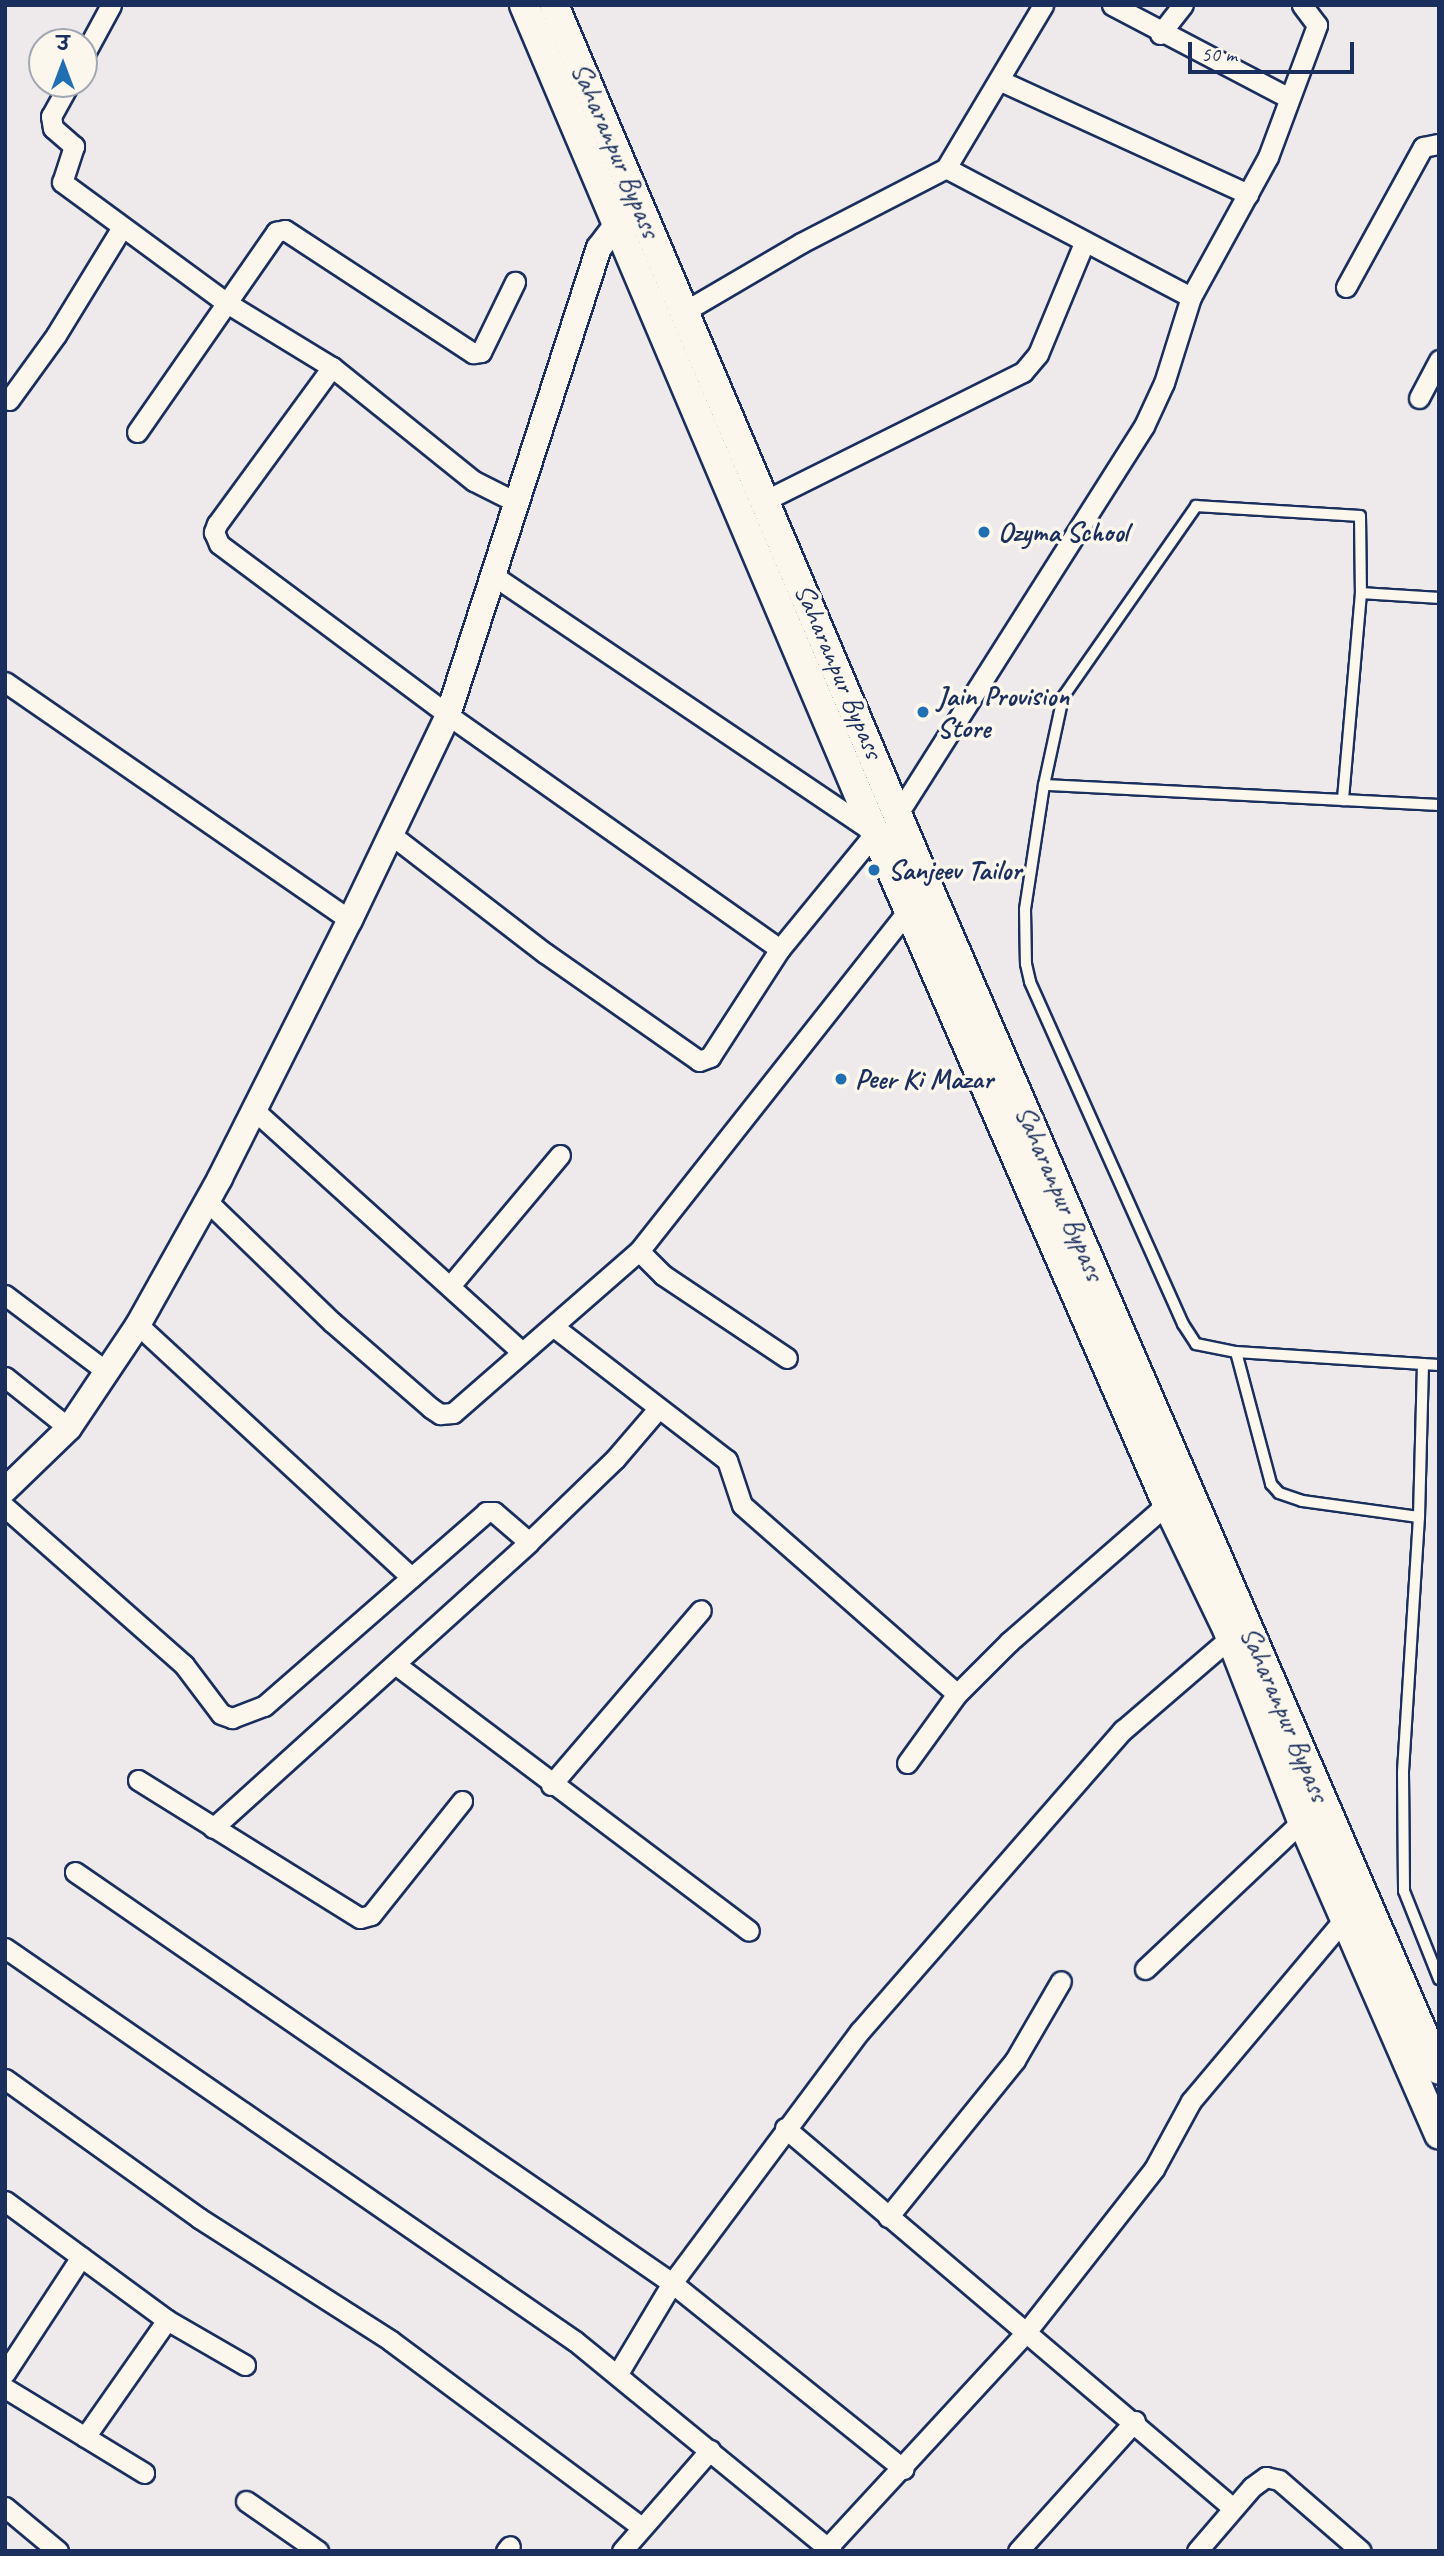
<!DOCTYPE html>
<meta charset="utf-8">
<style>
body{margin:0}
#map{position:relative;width:1444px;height:2556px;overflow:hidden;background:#eeeaeb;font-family:Caveat,"Playpen Sans Deva",sans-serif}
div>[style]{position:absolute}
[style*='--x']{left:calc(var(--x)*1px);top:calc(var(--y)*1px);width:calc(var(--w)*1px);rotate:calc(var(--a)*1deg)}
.roads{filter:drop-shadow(2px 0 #1b2f5e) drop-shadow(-2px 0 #1b2f5e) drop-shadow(0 2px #1b2f5e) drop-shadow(0 -2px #1b2f5e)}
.service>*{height:10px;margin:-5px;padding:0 5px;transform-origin:5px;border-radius:5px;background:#fbf7ec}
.minor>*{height:19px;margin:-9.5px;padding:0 9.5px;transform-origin:9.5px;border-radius:9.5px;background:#fbf7ec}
.tertiary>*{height:24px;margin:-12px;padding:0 12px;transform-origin:12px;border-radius:12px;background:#fbf7ec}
.secondary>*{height:28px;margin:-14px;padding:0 14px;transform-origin:14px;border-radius:14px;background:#fbf7ec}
.dots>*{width:19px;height:19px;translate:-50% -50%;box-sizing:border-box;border:4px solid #fbf7ec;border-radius:50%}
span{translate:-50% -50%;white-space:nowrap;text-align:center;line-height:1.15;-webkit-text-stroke:7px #fbf7ec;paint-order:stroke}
.street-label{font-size:28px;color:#1b2f5e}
.poi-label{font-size:28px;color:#1b2f5e;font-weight:700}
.left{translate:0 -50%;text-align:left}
.frame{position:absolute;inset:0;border:7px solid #1b2f5e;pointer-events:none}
.north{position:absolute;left:28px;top:28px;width:70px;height:70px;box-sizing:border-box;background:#fbf7ec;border:2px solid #a1a7b3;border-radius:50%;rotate:0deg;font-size:19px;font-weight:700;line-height:28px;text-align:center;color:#1b2f5e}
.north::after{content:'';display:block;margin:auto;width:24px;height:32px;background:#1f6fb2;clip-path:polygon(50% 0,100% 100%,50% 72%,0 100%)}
.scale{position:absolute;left:1188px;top:42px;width:166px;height:32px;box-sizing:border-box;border:4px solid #1b2f5e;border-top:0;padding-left:9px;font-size:21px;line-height:24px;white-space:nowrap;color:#1b2f5e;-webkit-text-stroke:5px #fbf7ec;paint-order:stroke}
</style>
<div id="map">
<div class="roads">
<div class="service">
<i style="--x:1439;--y:598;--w:78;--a:-176.3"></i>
<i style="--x:1361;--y:593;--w:208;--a:95"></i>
<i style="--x:1343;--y:800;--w:96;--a:3"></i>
<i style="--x:1044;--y:785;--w:90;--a:-77.8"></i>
<i style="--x:1063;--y:697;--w:233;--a:-55.1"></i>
<i style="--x:1196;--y:506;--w:164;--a:3.5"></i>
<i style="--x:1360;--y:516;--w:77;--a:89.3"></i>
<i style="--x:1343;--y:800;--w:299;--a:-177.1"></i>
<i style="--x:1044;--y:785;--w:125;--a:98.7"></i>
<i style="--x:1025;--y:909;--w:55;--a:89"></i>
<i style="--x:1026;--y:964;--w:18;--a:77"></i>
<i style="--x:1030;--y:982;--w:375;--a:65.9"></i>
<i style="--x:1183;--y:1324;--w:24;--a:57"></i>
<i style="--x:1196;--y:1344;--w:41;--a:11.3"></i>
<i style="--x:1236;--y:1352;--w:203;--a:3.7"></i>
<i style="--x:1236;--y:1352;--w:137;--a:75.1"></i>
<i style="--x:1271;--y:1484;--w:12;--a:48"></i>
<i style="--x:1279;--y:1493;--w:24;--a:19"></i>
<i style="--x:1302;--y:1501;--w:118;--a:7.8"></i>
<i style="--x:1423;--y:1364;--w:153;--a:91.5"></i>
<i style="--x:1419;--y:1517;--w:256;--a:93.6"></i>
<i style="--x:1403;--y:1773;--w:118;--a:89.5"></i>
<i style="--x:1404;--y:1891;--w:95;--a:68.3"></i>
</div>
<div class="minor">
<i style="--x:1112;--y:5;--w:200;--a:27.7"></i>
<i style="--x:1160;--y:34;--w:37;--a:-52"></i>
<i style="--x:84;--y:55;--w:57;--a:-61.6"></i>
<i style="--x:1001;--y:81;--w:272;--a:24.6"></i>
<i style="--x:69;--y:84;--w:37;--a:119"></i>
<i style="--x:51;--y:116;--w:12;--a:81"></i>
<i style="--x:53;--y:128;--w:28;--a:41"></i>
<i style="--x:74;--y:146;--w:38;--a:108"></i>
<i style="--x:62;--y:182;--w:205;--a:36.3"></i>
<i style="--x:227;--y:303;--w:123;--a:31.4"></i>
<i style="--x:332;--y:367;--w:182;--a:38.8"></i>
<i style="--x:474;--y:481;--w:45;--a:26.6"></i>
<i style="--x:946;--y:168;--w:277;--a:27.8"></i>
<i style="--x:1346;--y:287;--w:160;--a:-61.2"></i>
<i style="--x:1423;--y:147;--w:16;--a:-11"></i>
<i style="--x:687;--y:310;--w:132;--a:-30.4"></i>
<i style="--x:801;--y:243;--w:163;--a:-27.3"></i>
<i style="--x:946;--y:168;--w:190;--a:-59.2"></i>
<i style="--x:332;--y:367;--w:195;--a:126.2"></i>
<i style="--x:217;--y:524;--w:9;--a:111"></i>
<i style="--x:214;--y:532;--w:13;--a:67"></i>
<i style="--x:219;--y:544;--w:286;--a:36.7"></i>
<i style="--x:448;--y:715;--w:406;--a:35.2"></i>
<i style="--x:1419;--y:398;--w:43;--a:-62.2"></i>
<i style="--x:9;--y:400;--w:80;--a:-54.1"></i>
<i style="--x:56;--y:335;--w:124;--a:-58.5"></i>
<i style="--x:137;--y:432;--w:244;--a:-55.2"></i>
<i style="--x:276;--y:232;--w:9;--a:-13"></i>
<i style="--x:285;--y:230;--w:225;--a:33.2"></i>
<i style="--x:473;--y:353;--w:8;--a:-7"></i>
<i style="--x:481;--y:352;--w:78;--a:-64.1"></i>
<i style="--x:766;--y:500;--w:287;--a:-26.5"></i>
<i style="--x:1023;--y:372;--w:23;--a:-50"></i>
<i style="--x:1038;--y:354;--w:120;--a:-67.5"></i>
<i style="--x:5;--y:682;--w:419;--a:34.6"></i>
<i style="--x:899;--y:812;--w:457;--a:-57.6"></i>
<i style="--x:1144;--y:426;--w:47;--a:-65.1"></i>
<i style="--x:1164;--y:383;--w:90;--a:-72.6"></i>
<i style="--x:1191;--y:297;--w:160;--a:-61.2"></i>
<i style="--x:1268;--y:157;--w:141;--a:-69.6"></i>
<i style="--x:1317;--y:25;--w:25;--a:-127"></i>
<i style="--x:389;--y:833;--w:197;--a:37.6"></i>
<i style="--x:545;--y:953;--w:188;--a:35"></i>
<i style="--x:699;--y:1061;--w:12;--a:-20"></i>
<i style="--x:710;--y:1057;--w:129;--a:-57.1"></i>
<i style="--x:780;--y:949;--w:150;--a:-50.7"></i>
<i style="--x:875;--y:833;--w:461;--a:-146"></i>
<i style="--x:254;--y:1110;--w:360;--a:42.1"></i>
<i style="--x:208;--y:1202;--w:173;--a:44.1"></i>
<i style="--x:332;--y:1322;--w:131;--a:41"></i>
<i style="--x:431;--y:1408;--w:11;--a:34"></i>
<i style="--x:440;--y:1414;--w:13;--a:-4"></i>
<i style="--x:453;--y:1413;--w:247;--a:-41.1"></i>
<i style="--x:639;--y:1251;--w:437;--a:-51.7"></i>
<i style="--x:639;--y:1251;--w:34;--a:45"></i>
<i style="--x:663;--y:1275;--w:149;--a:33.8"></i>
<i style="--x:450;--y:1286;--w:171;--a:-50"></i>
<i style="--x:5;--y:1295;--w:128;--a:37"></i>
<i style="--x:138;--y:1325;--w:372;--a:42.7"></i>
<i style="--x:554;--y:1327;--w:218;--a:37.6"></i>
<i style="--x:727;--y:1460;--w:47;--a:71.6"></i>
<i style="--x:742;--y:1505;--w:286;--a:41.3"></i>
<i style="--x:5;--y:1377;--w:82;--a:38.6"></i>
<i style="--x:5;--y:1507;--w:239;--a:41.4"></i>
<i style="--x:184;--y:1665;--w:61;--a:52.9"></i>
<i style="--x:221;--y:1714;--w:12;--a:20"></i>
<i style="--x:232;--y:1718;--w:34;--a:-21"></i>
<i style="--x:264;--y:1706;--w:295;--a:-41.1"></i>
<i style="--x:486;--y:1512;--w:8;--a:0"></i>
<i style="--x:494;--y:1512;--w:46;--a:40.6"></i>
<i style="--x:395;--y:1664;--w:443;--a:37"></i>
<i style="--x:907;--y:1763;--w:85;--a:-54.1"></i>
<i style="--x:957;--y:1694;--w:74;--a:-45"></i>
<i style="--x:1009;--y:1642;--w:210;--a:-41.1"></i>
<i style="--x:138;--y:1780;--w:261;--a:31.9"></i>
<i style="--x:360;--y:1918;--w:11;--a:-15"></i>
<i style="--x:371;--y:1915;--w:146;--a:-51.4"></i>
<i style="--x:551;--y:1785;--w:230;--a:-49.4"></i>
<i style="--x:213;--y:1828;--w:426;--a:-42.1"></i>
<i style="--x:529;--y:1542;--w:120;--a:-44"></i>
<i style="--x:615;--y:1459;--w:65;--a:-49.4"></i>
<i style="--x:75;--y:1872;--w:725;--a:34.55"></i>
<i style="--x:672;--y:2283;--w:297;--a:38.8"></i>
<i style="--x:5;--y:1948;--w:692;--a:34.59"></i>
<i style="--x:575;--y:2341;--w:332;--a:39.3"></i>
<i style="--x:1145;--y:1969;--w:216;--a:-43.3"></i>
<i style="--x:5;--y:2079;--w:239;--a:35.6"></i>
<i style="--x:199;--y:2218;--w:228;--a:32.6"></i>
<i style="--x:391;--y:2341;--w:312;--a:36.6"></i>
<i style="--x:785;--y:2128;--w:587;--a:40.31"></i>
<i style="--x:5;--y:2201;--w:201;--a:36.3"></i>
<i style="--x:167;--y:2320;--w:90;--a:30"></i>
<i style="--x:888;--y:2217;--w:202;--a:-51"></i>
<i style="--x:1015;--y:2060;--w:91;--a:-59.8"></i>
<i style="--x:5;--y:2373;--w:139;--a:-56.8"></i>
<i style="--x:617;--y:2375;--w:107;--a:-59.1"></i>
<i style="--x:672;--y:2283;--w:314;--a:-53.3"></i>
<i style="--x:860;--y:2031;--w:400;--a:-48.9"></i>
<i style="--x:1123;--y:1730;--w:143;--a:-40.7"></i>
<i style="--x:5;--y:2388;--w:163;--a:31.4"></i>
<i style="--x:85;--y:2437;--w:143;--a:-55"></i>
<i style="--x:246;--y:2501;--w:88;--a:34.8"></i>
<i style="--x:5;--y:2507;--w:69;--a:39.7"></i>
<i style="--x:828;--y:2547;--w:294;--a:-47.3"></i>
<i style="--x:1027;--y:2331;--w:206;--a:-51.9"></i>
<i style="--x:1154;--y:2169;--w:77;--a:-61.4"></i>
<i style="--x:1191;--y:2101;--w:239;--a:-49.9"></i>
<i style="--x:506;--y:2551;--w:6;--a:-51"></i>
<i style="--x:622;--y:2551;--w:134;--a:-48.9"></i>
<i style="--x:1018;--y:2551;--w:175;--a:-48"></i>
<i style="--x:1197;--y:2551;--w:84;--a:-49.3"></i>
<i style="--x:1252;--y:2487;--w:17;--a:-36"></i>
<i style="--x:1266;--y:2477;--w:13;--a:13"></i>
<i style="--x:1279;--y:2480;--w:108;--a:40.9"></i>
</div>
<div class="tertiary">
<i style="--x:5;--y:1490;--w:89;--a:-44.1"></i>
<i style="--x:69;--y:1428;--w:124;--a:-56.2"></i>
<i style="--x:138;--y:1325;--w:168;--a:-60.8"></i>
<i style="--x:220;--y:1178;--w:289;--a:-63.3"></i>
<i style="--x:350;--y:920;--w:227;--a:-64.4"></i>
<i style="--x:448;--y:715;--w:491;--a:-72.1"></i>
<i style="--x:599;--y:248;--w:30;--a:-53"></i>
<i style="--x:617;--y:224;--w:16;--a:-22"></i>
</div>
<div class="secondary">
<i style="--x:524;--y:5;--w:899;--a:67.03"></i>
<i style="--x:875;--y:833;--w:732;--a:66.48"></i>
<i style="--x:1167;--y:1504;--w:141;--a:64.3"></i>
<i style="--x:1228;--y:1631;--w:204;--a:68.7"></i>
<i style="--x:1302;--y:1821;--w:342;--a:66.4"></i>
<i style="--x:554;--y:5;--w:960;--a:67.01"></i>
<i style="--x:929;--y:889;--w:1286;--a:66.64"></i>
</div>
</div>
<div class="dots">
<i style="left:984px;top:532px;background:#1f6fb2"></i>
<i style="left:923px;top:712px;background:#1f6fb2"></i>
<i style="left:874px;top:870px;background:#1f6fb2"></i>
<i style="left:841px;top:1079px;background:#1f6fb2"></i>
</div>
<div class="street-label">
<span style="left:616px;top:150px;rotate:67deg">Saharanpur Bypass</span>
<span style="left:839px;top:671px;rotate:67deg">Saharanpur Bypass</span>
<span style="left:1060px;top:1193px;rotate:67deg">Saharanpur Bypass</span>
<span style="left:1285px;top:1714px;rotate:67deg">Saharanpur Bypass</span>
</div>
<div class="poi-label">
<span class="left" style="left:998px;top:532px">Ozyma School</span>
<span class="left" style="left:937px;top:712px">Jain Provision<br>Store</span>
<span class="left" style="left:888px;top:870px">Sanjeev Tailor</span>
<span class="left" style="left:855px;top:1079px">Peer Ki Mazar</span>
</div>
<div class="frame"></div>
<div class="north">उ</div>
<div class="scale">50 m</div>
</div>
